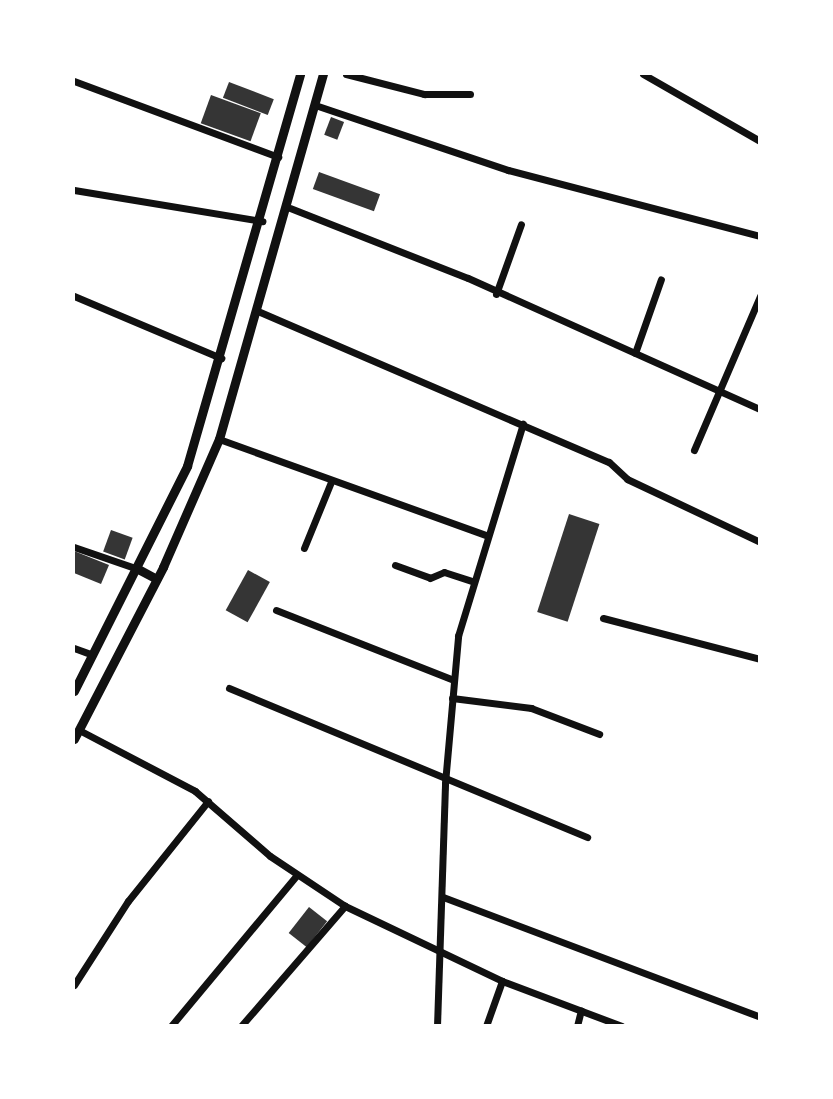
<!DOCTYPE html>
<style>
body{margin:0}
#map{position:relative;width:833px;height:1099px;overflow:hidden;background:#fff;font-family:"Space Grotesk",sans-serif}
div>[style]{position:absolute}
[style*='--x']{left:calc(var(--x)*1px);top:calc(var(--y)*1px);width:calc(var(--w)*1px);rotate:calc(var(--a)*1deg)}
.building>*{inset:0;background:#353535;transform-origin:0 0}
.minor>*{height:7px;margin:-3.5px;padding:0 3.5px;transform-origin:3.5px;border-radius:3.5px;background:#111}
.tertiary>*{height:9px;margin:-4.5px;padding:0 4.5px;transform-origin:4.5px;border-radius:4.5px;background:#111}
span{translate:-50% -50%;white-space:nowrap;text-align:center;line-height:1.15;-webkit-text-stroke:5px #fff;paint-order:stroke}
.frame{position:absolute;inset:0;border:75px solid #fff;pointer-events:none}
</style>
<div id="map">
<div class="building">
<i style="left:229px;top:82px;width:48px;height:17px;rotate:21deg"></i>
<i style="left:211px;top:95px;width:53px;height:30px;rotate:20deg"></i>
<i style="left:331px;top:117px;width:14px;height:19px;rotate:21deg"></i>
<i style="left:319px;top:172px;width:65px;height:18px;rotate:20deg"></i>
<i style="left:569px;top:514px;width:32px;height:103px;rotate:18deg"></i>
<i style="left:111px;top:530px;width:23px;height:23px;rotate:20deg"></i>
<i style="clip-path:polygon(74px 551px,109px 565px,101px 584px,74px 573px)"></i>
<i style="left:248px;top:570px;width:25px;height:46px;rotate:29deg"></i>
<i style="left:309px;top:907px;width:23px;height:33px;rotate:38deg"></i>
</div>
<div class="minor">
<i style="--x:346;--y:74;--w:81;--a:14.4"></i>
<i style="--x:424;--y:94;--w:46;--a:0"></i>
<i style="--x:643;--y:74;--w:135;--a:29.8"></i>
<i style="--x:74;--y:81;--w:218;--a:20.4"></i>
<i style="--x:315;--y:105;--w:204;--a:18.6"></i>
<i style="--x:508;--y:170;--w:260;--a:14.7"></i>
<i style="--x:74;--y:190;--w:191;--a:9.4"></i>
<i style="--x:290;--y:208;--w:191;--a:21.5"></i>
<i style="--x:468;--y:278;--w:320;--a:24.2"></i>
<i style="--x:496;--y:294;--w:74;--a:-70.3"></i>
<i style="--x:74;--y:296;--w:160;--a:22.9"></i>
<i style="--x:260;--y:312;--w:380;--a:23.3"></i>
<i style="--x:609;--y:462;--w:25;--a:43"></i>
<i style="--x:627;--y:479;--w:147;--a:25.3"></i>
<i style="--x:635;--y:353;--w:78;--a:-70.6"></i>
<i style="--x:219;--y:439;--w:283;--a:19.8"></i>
<i style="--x:694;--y:450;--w:168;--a:-66.8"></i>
<i style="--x:74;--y:547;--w:68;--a:19"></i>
<i style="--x:304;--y:548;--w:71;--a:-67.8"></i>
<i style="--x:395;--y:565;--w:37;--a:20"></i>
<i style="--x:430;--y:578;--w:15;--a:-23"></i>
<i style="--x:444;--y:572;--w:28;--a:18"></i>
<i style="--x:276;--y:610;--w:191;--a:21.5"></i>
<i style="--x:603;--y:618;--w:162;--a:14.6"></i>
<i style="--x:74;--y:648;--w:20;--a:20"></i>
<i style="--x:229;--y:688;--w:388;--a:22.6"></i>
<i style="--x:452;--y:698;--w:80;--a:7.2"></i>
<i style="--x:531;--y:708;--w:73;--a:20.9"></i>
<i style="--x:79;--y:730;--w:131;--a:27.7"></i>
<i style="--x:195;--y:791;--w:99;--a:40.9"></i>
<i style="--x:270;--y:856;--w:90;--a:33.7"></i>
<i style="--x:345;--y:906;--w:174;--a:25.5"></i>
<i style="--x:502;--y:981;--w:128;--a:20.6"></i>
<i style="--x:443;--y:897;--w:339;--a:20.7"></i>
<i style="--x:74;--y:985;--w:100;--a:-57.3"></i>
<i style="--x:128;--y:901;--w:128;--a:-51.3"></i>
<i style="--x:171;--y:1026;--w:195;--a:-50.2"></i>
<i style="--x:241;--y:1026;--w:159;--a:-49.1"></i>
<i style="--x:437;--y:1026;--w:243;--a:-88.1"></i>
<i style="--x:445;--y:783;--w:148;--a:-84.9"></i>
<i style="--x:458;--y:636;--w:222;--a:-73"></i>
<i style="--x:486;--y:1026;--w:48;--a:-70.4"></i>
<i style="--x:577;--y:1026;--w:16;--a:-76"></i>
</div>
<div class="tertiary">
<i style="--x:138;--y:569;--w:21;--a:28"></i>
<i style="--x:74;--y:691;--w:252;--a:-63.3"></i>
<i style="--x:187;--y:466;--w:408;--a:-73.9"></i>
<i style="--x:74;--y:739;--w:194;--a:-62.6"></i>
<i style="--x:163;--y:567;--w:140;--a:-66.4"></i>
<i style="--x:219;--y:439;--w:380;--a:-74.1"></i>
</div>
<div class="frame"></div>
</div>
